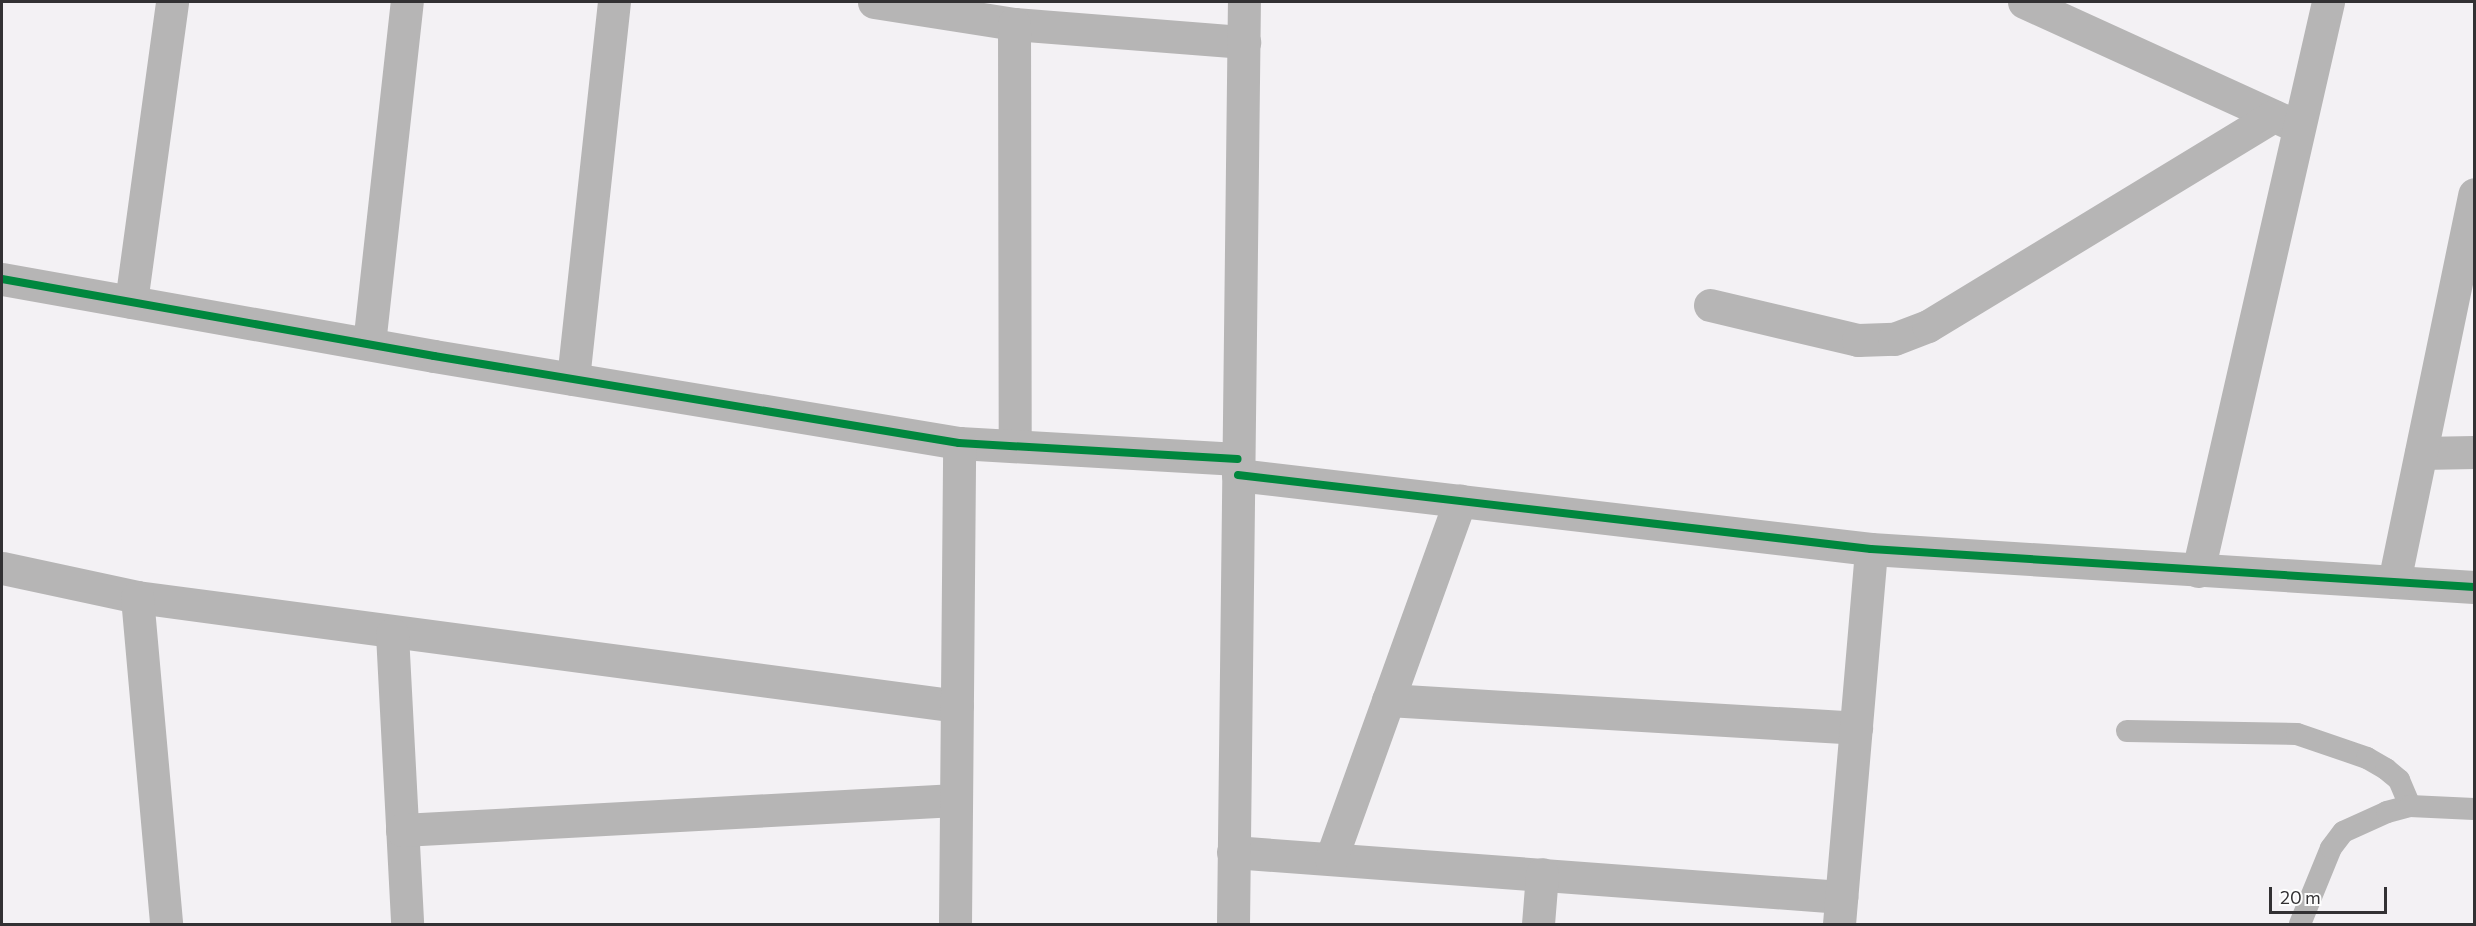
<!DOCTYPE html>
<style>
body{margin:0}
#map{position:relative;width:2476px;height:926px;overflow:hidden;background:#f3f1f4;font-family:Commissioner,sans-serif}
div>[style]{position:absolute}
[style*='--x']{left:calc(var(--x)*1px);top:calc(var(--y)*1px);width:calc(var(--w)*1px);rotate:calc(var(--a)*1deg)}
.service>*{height:22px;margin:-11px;padding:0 11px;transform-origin:11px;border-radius:11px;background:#b6b5b5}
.minor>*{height:33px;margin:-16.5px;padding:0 16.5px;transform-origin:16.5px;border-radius:16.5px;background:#b6b5b5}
.cycleway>*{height:8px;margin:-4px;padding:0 4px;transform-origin:4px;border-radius:4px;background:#00873e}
span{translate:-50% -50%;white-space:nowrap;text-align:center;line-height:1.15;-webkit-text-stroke:4.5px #fefefe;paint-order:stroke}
.frame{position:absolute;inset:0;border:3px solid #323133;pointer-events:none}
.scale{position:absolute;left:2269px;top:887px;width:118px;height:27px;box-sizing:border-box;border:3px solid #323133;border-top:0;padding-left:8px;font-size:18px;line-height:21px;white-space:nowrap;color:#323133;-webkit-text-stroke:4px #fefefe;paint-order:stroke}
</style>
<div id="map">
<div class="service">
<i style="--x:2127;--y:731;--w:170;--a:1"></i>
<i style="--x:2297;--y:734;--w:74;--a:18.9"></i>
<i style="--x:2367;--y:758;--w:22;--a:30"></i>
<i style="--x:2386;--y:769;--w:17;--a:40"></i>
<i style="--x:2399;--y:780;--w:28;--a:67"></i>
<i style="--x:2300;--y:924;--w:82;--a:-67.8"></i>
<i style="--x:2331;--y:848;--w:20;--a:-53"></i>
<i style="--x:2343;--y:832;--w:48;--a:-24.4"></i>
<i style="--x:2387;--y:812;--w:24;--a:-15"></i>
<i style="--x:2410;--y:806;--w:64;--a:2.7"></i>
</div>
<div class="minor">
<i style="--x:874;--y:2;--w:142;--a:8.9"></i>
<i style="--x:1014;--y:24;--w:231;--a:4.5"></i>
<i style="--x:2024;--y:2;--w:289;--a:24.5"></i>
<i style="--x:1014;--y:24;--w:422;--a:89.9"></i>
<i style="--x:2;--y:279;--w:439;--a:10.1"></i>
<i style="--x:434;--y:356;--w:532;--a:9.41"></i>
<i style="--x:959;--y:443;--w:279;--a:3.3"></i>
<i style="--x:131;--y:302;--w:303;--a:-82.2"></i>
<i style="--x:1710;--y:305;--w:152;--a:13.3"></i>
<i style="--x:1858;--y:340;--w:36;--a:-2"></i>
<i style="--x:1894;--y:339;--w:36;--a:-21"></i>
<i style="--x:1928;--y:326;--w:404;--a:-31.3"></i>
<i style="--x:369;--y:344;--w:344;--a:-83.7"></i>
<i style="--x:573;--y:379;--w:379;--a:-83.8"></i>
<i style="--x:2421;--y:453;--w:53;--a:-1.1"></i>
<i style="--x:1238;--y:475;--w:637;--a:6.67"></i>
<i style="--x:1871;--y:549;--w:604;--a:3.61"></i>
<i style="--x:2;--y:568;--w:138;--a:12.1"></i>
<i style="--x:137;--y:597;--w:827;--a:7.57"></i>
<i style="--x:2198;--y:571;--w:584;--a:-77.13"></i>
<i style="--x:2394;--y:582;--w:396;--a:-78.3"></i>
<i style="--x:137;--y:597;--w:328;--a:84.9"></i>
<i style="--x:392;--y:634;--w:290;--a:87"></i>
<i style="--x:1388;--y:700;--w:469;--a:3.4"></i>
<i style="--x:402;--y:830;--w:554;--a:-3.11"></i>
<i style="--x:1233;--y:852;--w:610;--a:4.23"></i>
<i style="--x:1331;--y:859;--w:381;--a:-70.2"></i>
<i style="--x:955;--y:924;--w:481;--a:-89.5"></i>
<i style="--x:1233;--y:924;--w:922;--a:-89.32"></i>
<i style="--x:1538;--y:924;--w:50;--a:-85.4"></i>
<i style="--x:1839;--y:924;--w:376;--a:-85.1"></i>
</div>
<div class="cycleway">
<i style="--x:2;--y:279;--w:439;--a:10.1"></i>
<i style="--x:434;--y:356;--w:532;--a:9.41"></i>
<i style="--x:959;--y:443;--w:279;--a:3.3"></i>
<i style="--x:1238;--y:475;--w:637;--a:6.67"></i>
<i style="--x:1871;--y:549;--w:604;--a:3.61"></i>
</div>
<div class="frame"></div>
<div class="scale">20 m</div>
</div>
